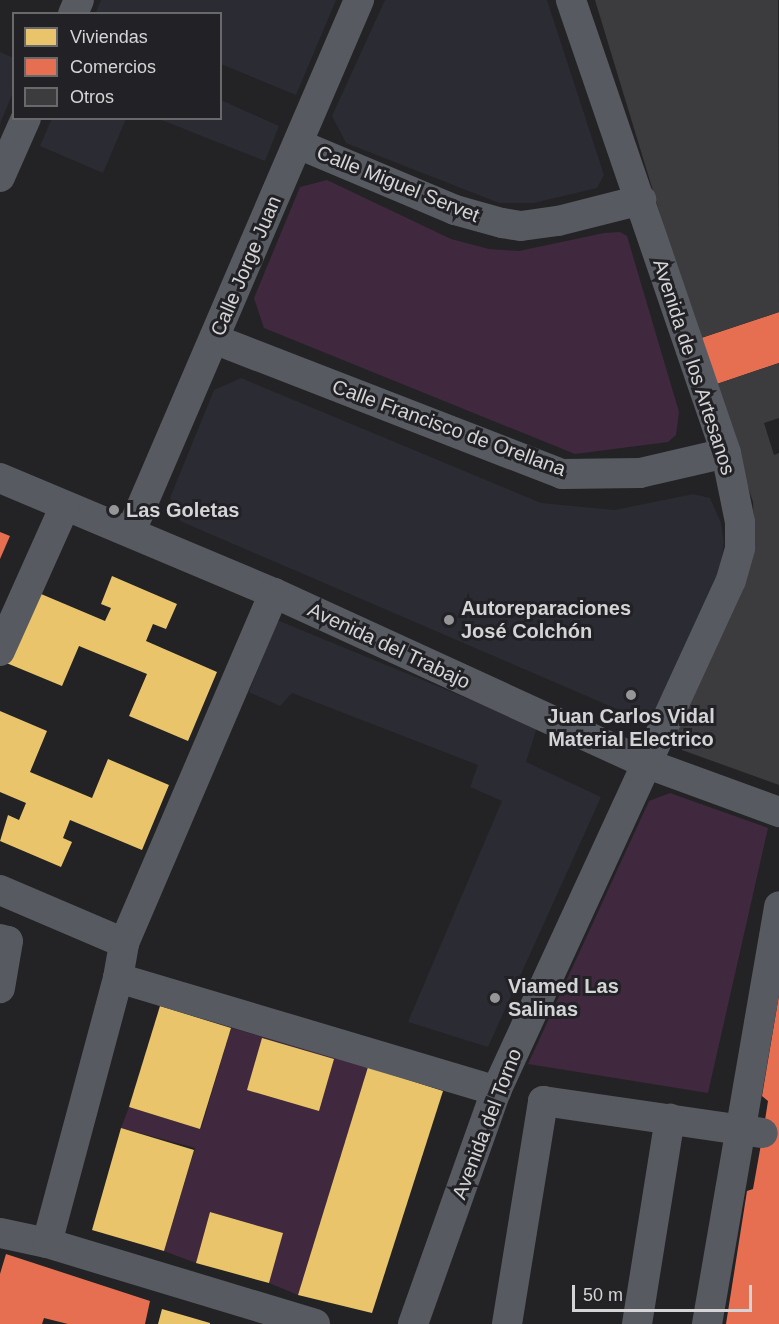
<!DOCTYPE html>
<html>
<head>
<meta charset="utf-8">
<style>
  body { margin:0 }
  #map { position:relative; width:779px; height:1324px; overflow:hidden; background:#232325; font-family:Helvetica,sans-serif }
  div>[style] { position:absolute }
  .built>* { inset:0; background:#2a2b33 }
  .green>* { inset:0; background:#40283e }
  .homes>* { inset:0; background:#e9c46a }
  .shops>* { inset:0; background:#e76f51 }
  .building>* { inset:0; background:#3c3b3d }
  .minor>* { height:30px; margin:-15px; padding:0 15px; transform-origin:15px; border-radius:15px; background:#575b61 }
  .dots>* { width:16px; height:16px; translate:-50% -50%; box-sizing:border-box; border:3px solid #222226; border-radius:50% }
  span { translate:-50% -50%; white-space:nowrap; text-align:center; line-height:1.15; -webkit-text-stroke:6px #222226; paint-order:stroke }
  .street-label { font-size:20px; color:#d4d4d6 }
  .poi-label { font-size:20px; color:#d4d4d6; font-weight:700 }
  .left { translate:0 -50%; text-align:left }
  .legend { position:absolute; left:12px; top:12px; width:210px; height:108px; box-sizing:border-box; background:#222226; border:2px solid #69696c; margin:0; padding:8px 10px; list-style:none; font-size:18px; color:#d4d4d6 }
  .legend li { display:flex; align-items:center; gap:12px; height:30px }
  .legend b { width:30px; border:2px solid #69696c }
  .scale { position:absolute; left:572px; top:1285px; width:180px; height:27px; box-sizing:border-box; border:3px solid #d4d4d6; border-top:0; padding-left:8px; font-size:18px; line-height:21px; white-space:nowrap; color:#d4d4d6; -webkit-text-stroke:4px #222226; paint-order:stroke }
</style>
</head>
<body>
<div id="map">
  <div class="built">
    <i style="clip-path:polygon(101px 0,336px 0,296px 95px,221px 64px,220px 14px,99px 13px,96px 12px)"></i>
    <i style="clip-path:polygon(385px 0,547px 0,604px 175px,597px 188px,534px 203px,499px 203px,346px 143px,332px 116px)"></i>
    <i style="clip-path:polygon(0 52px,14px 58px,13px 92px,0 124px)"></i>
    <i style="clip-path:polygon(221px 100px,279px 126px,265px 161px,159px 119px,220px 118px)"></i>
    <i style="clip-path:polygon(52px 118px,126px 118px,126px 119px,103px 173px,40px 146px)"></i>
    <i style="clip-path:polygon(241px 378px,541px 503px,615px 510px,693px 494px,710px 498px,721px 523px,724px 543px,721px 563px,712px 591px,653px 713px,626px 713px,180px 521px,170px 498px,214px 390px)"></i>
    <i style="clip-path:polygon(277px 620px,537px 727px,526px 762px,601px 797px,488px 1047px,408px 1022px,502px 801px,470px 787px,478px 765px,292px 693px,280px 706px,249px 692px)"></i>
  </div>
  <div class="green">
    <i style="clip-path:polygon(327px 180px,451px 239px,489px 249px,519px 251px,604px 233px,620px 232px,627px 236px,679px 412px,676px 435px,668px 442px,575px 454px,264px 328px,254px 298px,300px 187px)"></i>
    <i style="clip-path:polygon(670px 793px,768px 828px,708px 1093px,528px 1064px,649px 801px)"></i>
    <i style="clip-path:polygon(231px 1028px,368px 1067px,298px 1295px,269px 1283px,283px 1233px,210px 1212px,196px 1263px,164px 1251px,195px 1148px,121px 1128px,129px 1107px,201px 1129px)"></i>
  </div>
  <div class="homes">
    <i style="clip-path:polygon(112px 576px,177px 604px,166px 629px,153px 624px,146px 641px,217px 672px,188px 741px,129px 716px,147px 674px,79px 646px,62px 686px,4px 662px,34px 591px,105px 621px,111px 608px,101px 604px)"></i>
    <i style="clip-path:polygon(0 711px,47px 731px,30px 772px,92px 798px,108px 759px,169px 785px,142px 850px,70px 820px,63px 838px,72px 842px,61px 867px,0 841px,8px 815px,19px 820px,26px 803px,0 792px)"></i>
    <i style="clip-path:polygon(160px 1006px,231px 1028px,200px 1129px,129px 1107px)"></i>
    <i style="clip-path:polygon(262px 1038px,334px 1059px,319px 1111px,247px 1090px)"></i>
    <i style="clip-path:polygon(368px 1067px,443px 1091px,372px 1313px,298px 1295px)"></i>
    <i style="clip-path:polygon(121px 1128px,194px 1150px,164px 1251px,92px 1230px)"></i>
    <i style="clip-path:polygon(210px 1212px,283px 1233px,269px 1283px,196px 1263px)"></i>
    <i style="clip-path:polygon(162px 1309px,210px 1323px,210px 1324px,158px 1324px)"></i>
  </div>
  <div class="shops">
    <i style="clip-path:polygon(779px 312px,779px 363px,714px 385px,698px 339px)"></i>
    <i style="clip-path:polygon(0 532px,10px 536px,0 559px)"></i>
    <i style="clip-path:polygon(779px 995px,779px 1324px,726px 1324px,747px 1191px,753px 1189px,763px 1133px,768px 1101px,762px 1096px)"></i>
    <i style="clip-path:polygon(6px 1254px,150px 1301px,145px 1324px,68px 1324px,44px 1318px,42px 1324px,0 1324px,0 1274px)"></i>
  </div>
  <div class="building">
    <i style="clip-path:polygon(595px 0,778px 0,779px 312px,698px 339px)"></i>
    <i style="clip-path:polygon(779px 363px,779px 418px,764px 423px,774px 455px,779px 453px,779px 785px,682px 750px,676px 735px,754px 538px,753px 502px,714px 385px)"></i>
  </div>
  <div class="minor">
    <i style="left:73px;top:14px;width:15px;rotate:-67deg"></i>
    <i style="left:298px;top:144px;width:170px;rotate:22.8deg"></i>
    <i style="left:455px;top:210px;width:49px;rotate:15.5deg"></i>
    <i style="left:502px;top:223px;width:19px;rotate:9deg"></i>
    <i style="left:521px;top:226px;width:37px;rotate:-8deg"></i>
    <i style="left:558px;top:221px;width:86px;rotate:-14.2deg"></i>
    <i style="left:0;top:177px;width:64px;rotate:-66.2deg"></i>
    <i style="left:214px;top:339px;width:373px;rotate:21.2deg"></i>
    <i style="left:562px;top:474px;width:78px;rotate:-0.7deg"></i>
    <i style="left:640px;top:473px;width:88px;rotate:-13.1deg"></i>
    <i style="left:0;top:478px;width:297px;rotate:22.8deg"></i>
    <i style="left:274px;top:593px;width:408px;rotate:24.6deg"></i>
    <i style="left:645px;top:763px;width:143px;rotate:20.1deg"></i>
    <i style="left:131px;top:531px;width:578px;rotate:-66.76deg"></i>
    <i style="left:0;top:651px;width:159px;rotate:-65.9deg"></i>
    <i style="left:0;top:890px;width:135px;rotate:23.1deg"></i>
    <i style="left:0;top:939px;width:8px;rotate:14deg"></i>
    <i style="left:8px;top:941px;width:48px;rotate:99.7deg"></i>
    <i style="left:118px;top:978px;width:395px;rotate:16.6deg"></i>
    <i style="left:0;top:1233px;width:48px;rotate:12deg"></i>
    <i style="left:47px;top:1243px;width:280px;rotate:16.8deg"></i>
    <i style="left:47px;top:1243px;width:274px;rotate:-75deg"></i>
    <i style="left:118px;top:978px;width:36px;rotate:-80deg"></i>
    <i style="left:124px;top:943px;width:381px;rotate:-66.8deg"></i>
    <i style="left:413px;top:1324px;width:247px;rotate:-70.4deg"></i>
    <i style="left:496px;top:1091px;width:562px;rotate:-65.3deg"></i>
    <i style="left:731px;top:580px;width:33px;rotate:-74deg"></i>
    <i style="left:740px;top:548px;width:26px;rotate:-90deg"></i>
    <i style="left:740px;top:522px;width:70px;rotate:-101.5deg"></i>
    <i style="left:726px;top:453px;width:479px;rotate:-108.9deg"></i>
    <i style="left:507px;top:1324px;width:226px;rotate:-80.8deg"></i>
    <i style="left:543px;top:1101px;width:222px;rotate:8.3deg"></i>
    <i style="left:637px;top:1324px;width:208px;rotate:-80.9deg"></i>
    <i style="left:707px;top:1324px;width:424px;rotate:-80.2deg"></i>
  </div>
  <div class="dots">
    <i style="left:114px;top:510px;background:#969698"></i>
    <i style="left:449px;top:620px;background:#969698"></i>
    <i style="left:631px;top:695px;background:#969698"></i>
    <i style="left:495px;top:998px;background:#969698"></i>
  </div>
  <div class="street-label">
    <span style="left:398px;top:184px;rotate:22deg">Calle Miguel Servet</span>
    <span style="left:246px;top:266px;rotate:-67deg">Calle Jorge Juan</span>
    <span style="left:694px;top:367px;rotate:72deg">Avenida de los Artesanos</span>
    <span style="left:449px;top:428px;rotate:20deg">Calle Francisco de Orellana</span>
    <span style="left:389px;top:646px;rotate:25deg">Avenida del Trabajo</span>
    <span style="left:487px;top:1124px;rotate:-69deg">Avenida del Torno</span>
  </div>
  <div class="poi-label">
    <span class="left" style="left:126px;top:510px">Las Goletas</span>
    <span class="left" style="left:461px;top:620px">Autoreparaciones<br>José Colchón</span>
    <span style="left:631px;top:728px">Juan Carlos Vidal<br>Material Electrico</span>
    <span class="left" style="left:508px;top:998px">Viamed Las<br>Salinas</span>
  </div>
  <ul class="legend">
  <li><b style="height:16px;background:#e9c46a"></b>Viviendas</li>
  <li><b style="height:16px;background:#e76f51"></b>Comercios</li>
  <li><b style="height:16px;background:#3c3b3d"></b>Otros</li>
  </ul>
  <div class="scale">50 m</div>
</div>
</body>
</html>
